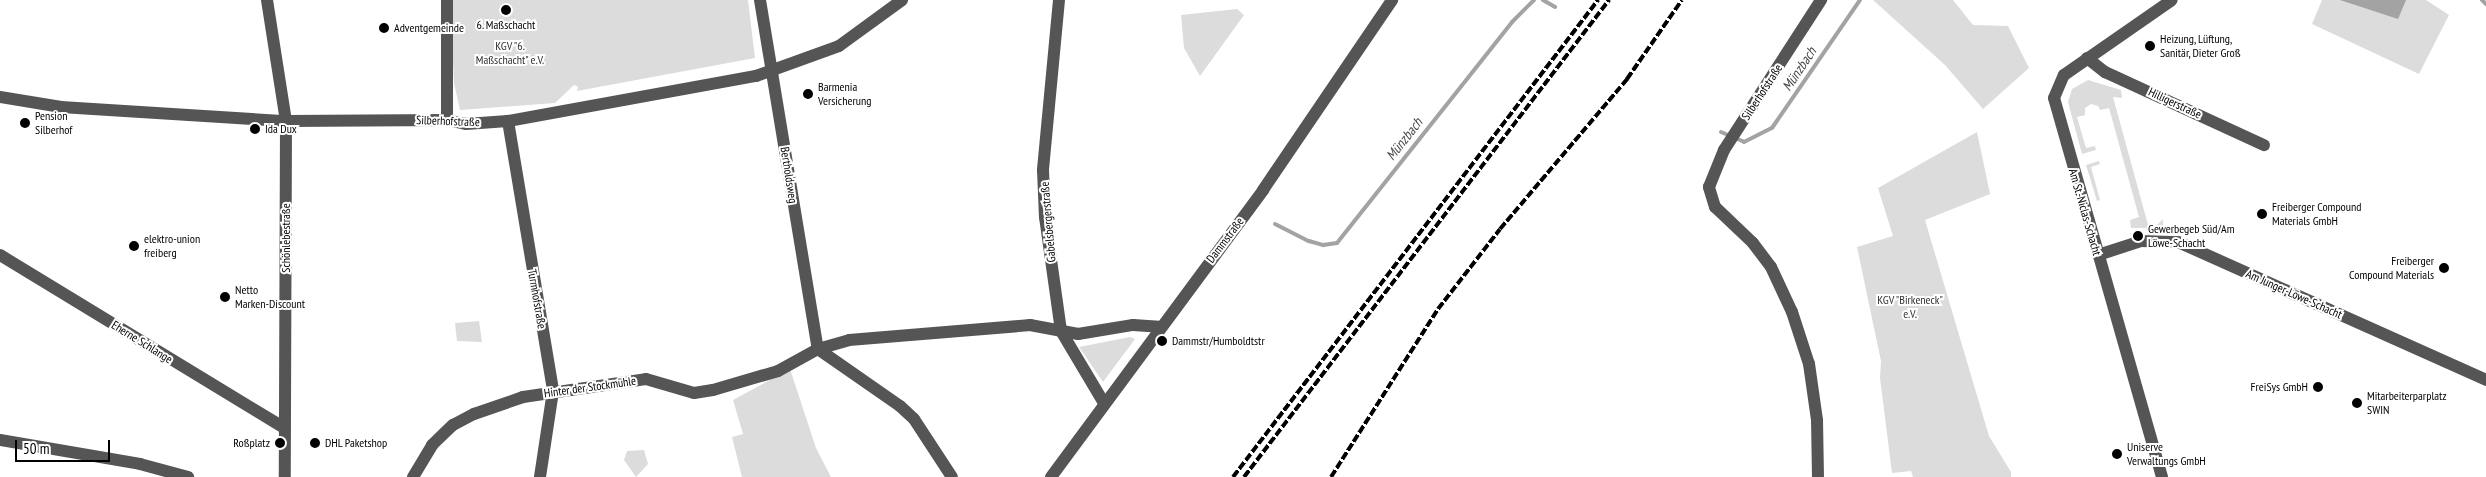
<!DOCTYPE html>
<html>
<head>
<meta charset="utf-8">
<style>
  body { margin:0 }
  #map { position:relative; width:2486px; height:477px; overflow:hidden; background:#fff; font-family:"PT Sans Narrow",sans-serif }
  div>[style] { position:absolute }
  .green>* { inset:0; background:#dcdcdc }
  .water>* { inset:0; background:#a3a3a3 }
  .stream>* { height:4px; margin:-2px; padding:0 2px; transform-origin:2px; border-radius:2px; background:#a3a3a3 }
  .minor>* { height:12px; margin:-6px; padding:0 6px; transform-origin:6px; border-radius:6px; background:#555 }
  .rail>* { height:4px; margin-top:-2px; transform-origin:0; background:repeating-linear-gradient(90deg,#000 0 8px,transparent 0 10.5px) }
  .dots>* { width:14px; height:14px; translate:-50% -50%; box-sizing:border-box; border:2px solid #fff; border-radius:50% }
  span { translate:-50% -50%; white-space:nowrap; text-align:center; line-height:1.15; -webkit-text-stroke:4px #fff; paint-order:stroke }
  .poi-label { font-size:12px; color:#000 }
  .left { translate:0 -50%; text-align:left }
  .right { translate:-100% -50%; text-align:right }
  .park-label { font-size:12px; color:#333 }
  .street-label { font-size:12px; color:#000 }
  .water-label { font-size:14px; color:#444; font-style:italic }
  .scale { position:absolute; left:15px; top:440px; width:95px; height:22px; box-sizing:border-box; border:2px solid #000; border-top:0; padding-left:6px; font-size:15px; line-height:18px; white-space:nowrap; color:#000; -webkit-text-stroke:4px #fff; paint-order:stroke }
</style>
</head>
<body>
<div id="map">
  <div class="green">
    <i style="clip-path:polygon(450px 0,748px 0,755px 58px,577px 91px,578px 87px,574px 85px,555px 103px,460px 110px,454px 83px)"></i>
    <i style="clip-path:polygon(1873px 0,1953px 0,1973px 25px,2008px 26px,2029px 68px,1983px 109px,1945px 65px)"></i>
    <i style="clip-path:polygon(2322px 0,2426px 0,2449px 15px,2419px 74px,2312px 24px)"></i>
    <i style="clip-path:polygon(1237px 9px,1244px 15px,1200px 76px,1184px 48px,1181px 15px)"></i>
    <i style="clip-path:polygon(2088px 80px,2121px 90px,2122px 98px,2113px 97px,2150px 232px,2163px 219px,2163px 234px,2148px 235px,2146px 228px,2131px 228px,2130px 220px,2139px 217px,2109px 108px,2100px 110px,2098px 106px,2091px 104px,2085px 108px,2085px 115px,2077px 117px,2086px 148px,2095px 146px,2096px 150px,2082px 154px,2068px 102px,2072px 89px)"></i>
    <i style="clip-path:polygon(1977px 132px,1990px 194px,1925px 220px,1989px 436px,2011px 472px,2011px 477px,1913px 477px,1911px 471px,1892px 473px,1880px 378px,1881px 361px,1857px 247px,1893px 236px,1878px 188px)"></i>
    <i style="clip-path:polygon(2099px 161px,2100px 164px,2091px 167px,2100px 200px,2097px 201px,2086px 165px)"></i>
    <i style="clip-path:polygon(479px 321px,482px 342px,457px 341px,455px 323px)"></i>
    <i style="clip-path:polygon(1130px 337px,1135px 339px,1103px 382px,1079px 347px)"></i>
    <i style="clip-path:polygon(790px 369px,816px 448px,831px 477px,742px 477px,732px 437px,743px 434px,733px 400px)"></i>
    <i style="clip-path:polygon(644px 450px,648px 464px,636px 477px,624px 460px,627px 451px)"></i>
  </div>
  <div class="water">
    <i style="clip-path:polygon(2340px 0,2406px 0,2398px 19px)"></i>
  </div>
  <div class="stream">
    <i style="left:1543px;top:0;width:14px;rotate:30deg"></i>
    <i style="left:2482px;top:0;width:6px;rotate:45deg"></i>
    <i style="left:1721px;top:132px;width:25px;rotate:23deg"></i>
    <i style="left:1744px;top:142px;width:31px;rotate:-27deg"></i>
    <i style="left:1772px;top:128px;width:155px;rotate:-55.5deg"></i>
    <i style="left:1275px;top:224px;width:38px;rotate:27deg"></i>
    <i style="left:1309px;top:241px;width:15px;rotate:16deg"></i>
    <i style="left:1323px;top:245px;width:14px;rotate:-8deg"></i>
    <i style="left:1337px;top:243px;width:282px;rotate:-51.6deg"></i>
    <i style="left:1512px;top:22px;width:31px;rotate:-45deg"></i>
  </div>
  <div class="minor">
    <i style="left:267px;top:0;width:122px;rotate:81.1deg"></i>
    <i style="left:286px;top:121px;width:356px;rotate:90.2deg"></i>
    <i style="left:447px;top:0;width:120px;rotate:90deg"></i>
    <i style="left:760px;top:0;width:354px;rotate:80.6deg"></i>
    <i style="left:1059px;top:0;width:171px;rotate:95.4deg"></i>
    <i style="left:1043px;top:170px;width:47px;rotate:87.6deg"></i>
    <i style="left:1045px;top:217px;width:115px;rotate:82deg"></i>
    <i style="left:1061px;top:331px;width:84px;rotate:59.2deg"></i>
    <i style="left:2087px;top:58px;width:23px;rotate:38deg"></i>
    <i style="left:2105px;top:72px;width:175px;rotate:24.7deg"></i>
    <i style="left:0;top:97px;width:62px;rotate:9.3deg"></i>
    <i style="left:61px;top:107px;width:225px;rotate:3.6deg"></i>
    <i style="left:286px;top:121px;width:161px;rotate:-0.4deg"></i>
    <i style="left:447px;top:120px;width:19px;rotate:12deg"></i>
    <i style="left:466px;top:124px;width:42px;rotate:-4.1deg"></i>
    <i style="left:508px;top:121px;width:252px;rotate:-10.3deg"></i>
    <i style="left:756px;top:76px;width:88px;rotate:-19.9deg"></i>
    <i style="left:839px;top:46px;width:78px;rotate:-36.1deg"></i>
    <i style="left:508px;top:121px;width:274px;rotate:80.5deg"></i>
    <i style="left:553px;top:391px;width:87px;rotate:98.6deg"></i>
    <i style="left:0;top:255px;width:333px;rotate:31.3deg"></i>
    <i style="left:2098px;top:255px;width:45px;rotate:-18deg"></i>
    <i style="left:2141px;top:241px;width:37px;rotate:2deg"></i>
    <i style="left:2178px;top:242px;width:338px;rotate:24.1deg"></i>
    <i style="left:818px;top:349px;width:100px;rotate:34.8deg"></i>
    <i style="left:900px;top:406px;width:19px;rotate:43deg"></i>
    <i style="left:914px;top:419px;width:69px;rotate:56.8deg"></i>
    <i style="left:0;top:440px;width:142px;rotate:9.7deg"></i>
    <i style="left:140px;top:464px;width:50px;rotate:15.2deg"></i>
    <i style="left:413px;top:477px;width:37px;rotate:-59deg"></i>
    <i style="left:432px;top:445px;width:29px;rotate:-44deg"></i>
    <i style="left:453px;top:425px;width:24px;rotate:-28deg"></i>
    <i style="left:474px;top:414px;width:52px;rotate:-19.1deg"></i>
    <i style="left:523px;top:397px;width:124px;rotate:-8.3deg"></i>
    <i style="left:646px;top:379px;width:50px;rotate:16.3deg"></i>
    <i style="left:694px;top:393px;width:19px;rotate:-9deg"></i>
    <i style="left:713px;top:390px;width:68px;rotate:-16.3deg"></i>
    <i style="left:778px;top:371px;width:46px;rotate:-28.8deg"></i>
    <i style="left:818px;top:349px;width:32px;rotate:-16deg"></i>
    <i style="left:849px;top:340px;width:182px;rotate:-4.7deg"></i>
    <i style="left:1030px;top:325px;width:49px;rotate:10.6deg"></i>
    <i style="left:1078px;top:334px;width:56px;rotate:-9.3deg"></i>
    <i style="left:1133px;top:325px;width:26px;rotate:4deg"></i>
    <i style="left:1051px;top:477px;width:357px;rotate:-53.5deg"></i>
    <i style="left:1263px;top:190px;width:230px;rotate:-55.8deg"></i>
    <i style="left:1818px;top:477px;width:57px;rotate:-91deg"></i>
    <i style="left:1817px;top:420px;width:57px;rotate:-98.1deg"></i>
    <i style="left:1809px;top:364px;width:55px;rotate:-108.1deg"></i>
    <i style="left:1792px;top:312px;width:50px;rotate:-115deg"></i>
    <i style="left:1771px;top:267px;width:30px;rotate:-127deg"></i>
    <i style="left:1753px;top:243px;width:52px;rotate:-136.5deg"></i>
    <i style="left:1715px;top:207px;width:21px;rotate:-107deg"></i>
    <i style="left:1709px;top:187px;width:40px;rotate:-68deg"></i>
    <i style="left:1724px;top:150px;width:179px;rotate:-57.1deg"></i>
    <i style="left:2162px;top:477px;width:394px;rotate:-105.9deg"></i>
    <i style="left:2054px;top:98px;width:25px;rotate:-67deg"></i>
    <i style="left:2064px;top:75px;width:131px;rotate:-34.8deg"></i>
  </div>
  <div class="rail">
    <i style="left:1233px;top:477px;width:601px;rotate:-52.58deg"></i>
    <i style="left:1244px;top:477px;width:601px;rotate:-52.58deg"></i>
    <i style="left:1331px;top:477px;width:199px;rotate:-57.5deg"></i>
    <i style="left:1438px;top:309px;width:101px;rotate:-52.2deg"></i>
    <i style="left:1500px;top:229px;width:197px;rotate:-49.7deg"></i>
    <i style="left:1627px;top:79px;width:96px;rotate:-55.2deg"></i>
  </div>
  <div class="dots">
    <i style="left:506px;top:10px;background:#000"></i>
    <i style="left:384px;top:28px;background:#000"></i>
    <i style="left:2150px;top:46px;background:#000"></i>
    <i style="left:808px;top:94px;background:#000"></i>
    <i style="left:25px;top:123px;background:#000"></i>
    <i style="left:255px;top:129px;background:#000"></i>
    <i style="left:2262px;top:214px;background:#000"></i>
    <i style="left:2138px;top:236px;background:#000"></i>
    <i style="left:134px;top:246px;background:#000"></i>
    <i style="left:2444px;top:268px;background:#000"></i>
    <i style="left:225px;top:297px;background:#000"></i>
    <i style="left:1162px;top:341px;background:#000"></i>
    <i style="left:2318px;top:387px;background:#000"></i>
    <i style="left:2357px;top:403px;background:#000"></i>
    <i style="left:280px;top:443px;background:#000"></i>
    <i style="left:315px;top:443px;background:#000"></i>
    <i style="left:2117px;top:454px;background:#000"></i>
  </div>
  <div class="poi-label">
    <span style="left:506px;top:25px">6. Maßschacht</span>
    <span class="left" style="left:394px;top:28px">Adventgemeinde</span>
    <span class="left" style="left:2160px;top:46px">Heizung, Lüftung,<br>Sanitär, Dieter Groß</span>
    <span class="left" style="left:818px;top:94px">Barmenia<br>Versicherung</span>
    <span class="left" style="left:35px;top:123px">Pension<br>Silberhof</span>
    <span class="left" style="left:265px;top:129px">Ida Dux</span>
    <span class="left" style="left:2272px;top:214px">Freiberger Compound<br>Materials GmbH</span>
    <span class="left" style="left:2148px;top:236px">Gewerbegeb Süd/Am<br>Löwe-Schacht</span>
    <span class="left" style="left:144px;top:246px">elektro-union<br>freiberg</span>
    <span class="right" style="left:2434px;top:268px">Freiberger<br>Compound Materials</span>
    <span class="left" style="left:235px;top:297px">Netto<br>Marken-Discount</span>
    <span class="left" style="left:1172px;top:341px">Dammstr/Humboldtstr</span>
    <span class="right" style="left:2308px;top:387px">FreiSys GmbH</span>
    <span class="left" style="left:2367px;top:403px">Mitarbeiterparplatz<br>SWIN</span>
    <span class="right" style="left:270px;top:443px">Roßplatz</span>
    <span class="left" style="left:325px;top:443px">DHL Paketshop</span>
    <span class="left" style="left:2127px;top:454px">Uniserve<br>Verwaltungs GmbH</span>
  </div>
  <div class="park-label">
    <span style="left:510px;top:53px">KGV "6.<br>Maßschacht" e.V.</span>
    <span style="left:1910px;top:307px">KGV "Birkeneck"<br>e.V.</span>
  </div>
  <div class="street-label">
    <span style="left:1762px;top:92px;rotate:-57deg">Silberhofstraße</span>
    <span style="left:2175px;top:103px;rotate:25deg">Hilligerstraße</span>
    <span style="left:448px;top:121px;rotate:2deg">Silberhofstraße</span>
    <span style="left:789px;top:175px;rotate:81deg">Bertholdsweg</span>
    <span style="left:2085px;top:212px;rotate:74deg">Am St.-Niclas-Schacht</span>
    <span style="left:1048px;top:222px;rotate:-95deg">Gabelsbergerstraße</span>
    <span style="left:286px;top:238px;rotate:-90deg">Schönlebestraße</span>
    <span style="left:1225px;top:240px;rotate:-53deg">Dammstraße</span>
    <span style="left:2294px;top:294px;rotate:24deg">Am Junger-Löwe-Schacht</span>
    <span style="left:537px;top:299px;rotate:80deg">Turmhofstraße</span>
    <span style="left:142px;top:342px;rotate:32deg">Eherne Schlange</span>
    <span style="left:590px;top:387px;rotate:-8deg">Hinter der Stockmühle</span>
  </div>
  <div class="water-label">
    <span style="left:1799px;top:69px;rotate:-56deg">Münzbach</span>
    <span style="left:1404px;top:139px;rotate:-52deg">Münzbach</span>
  </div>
  <div class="scale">50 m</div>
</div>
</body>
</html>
